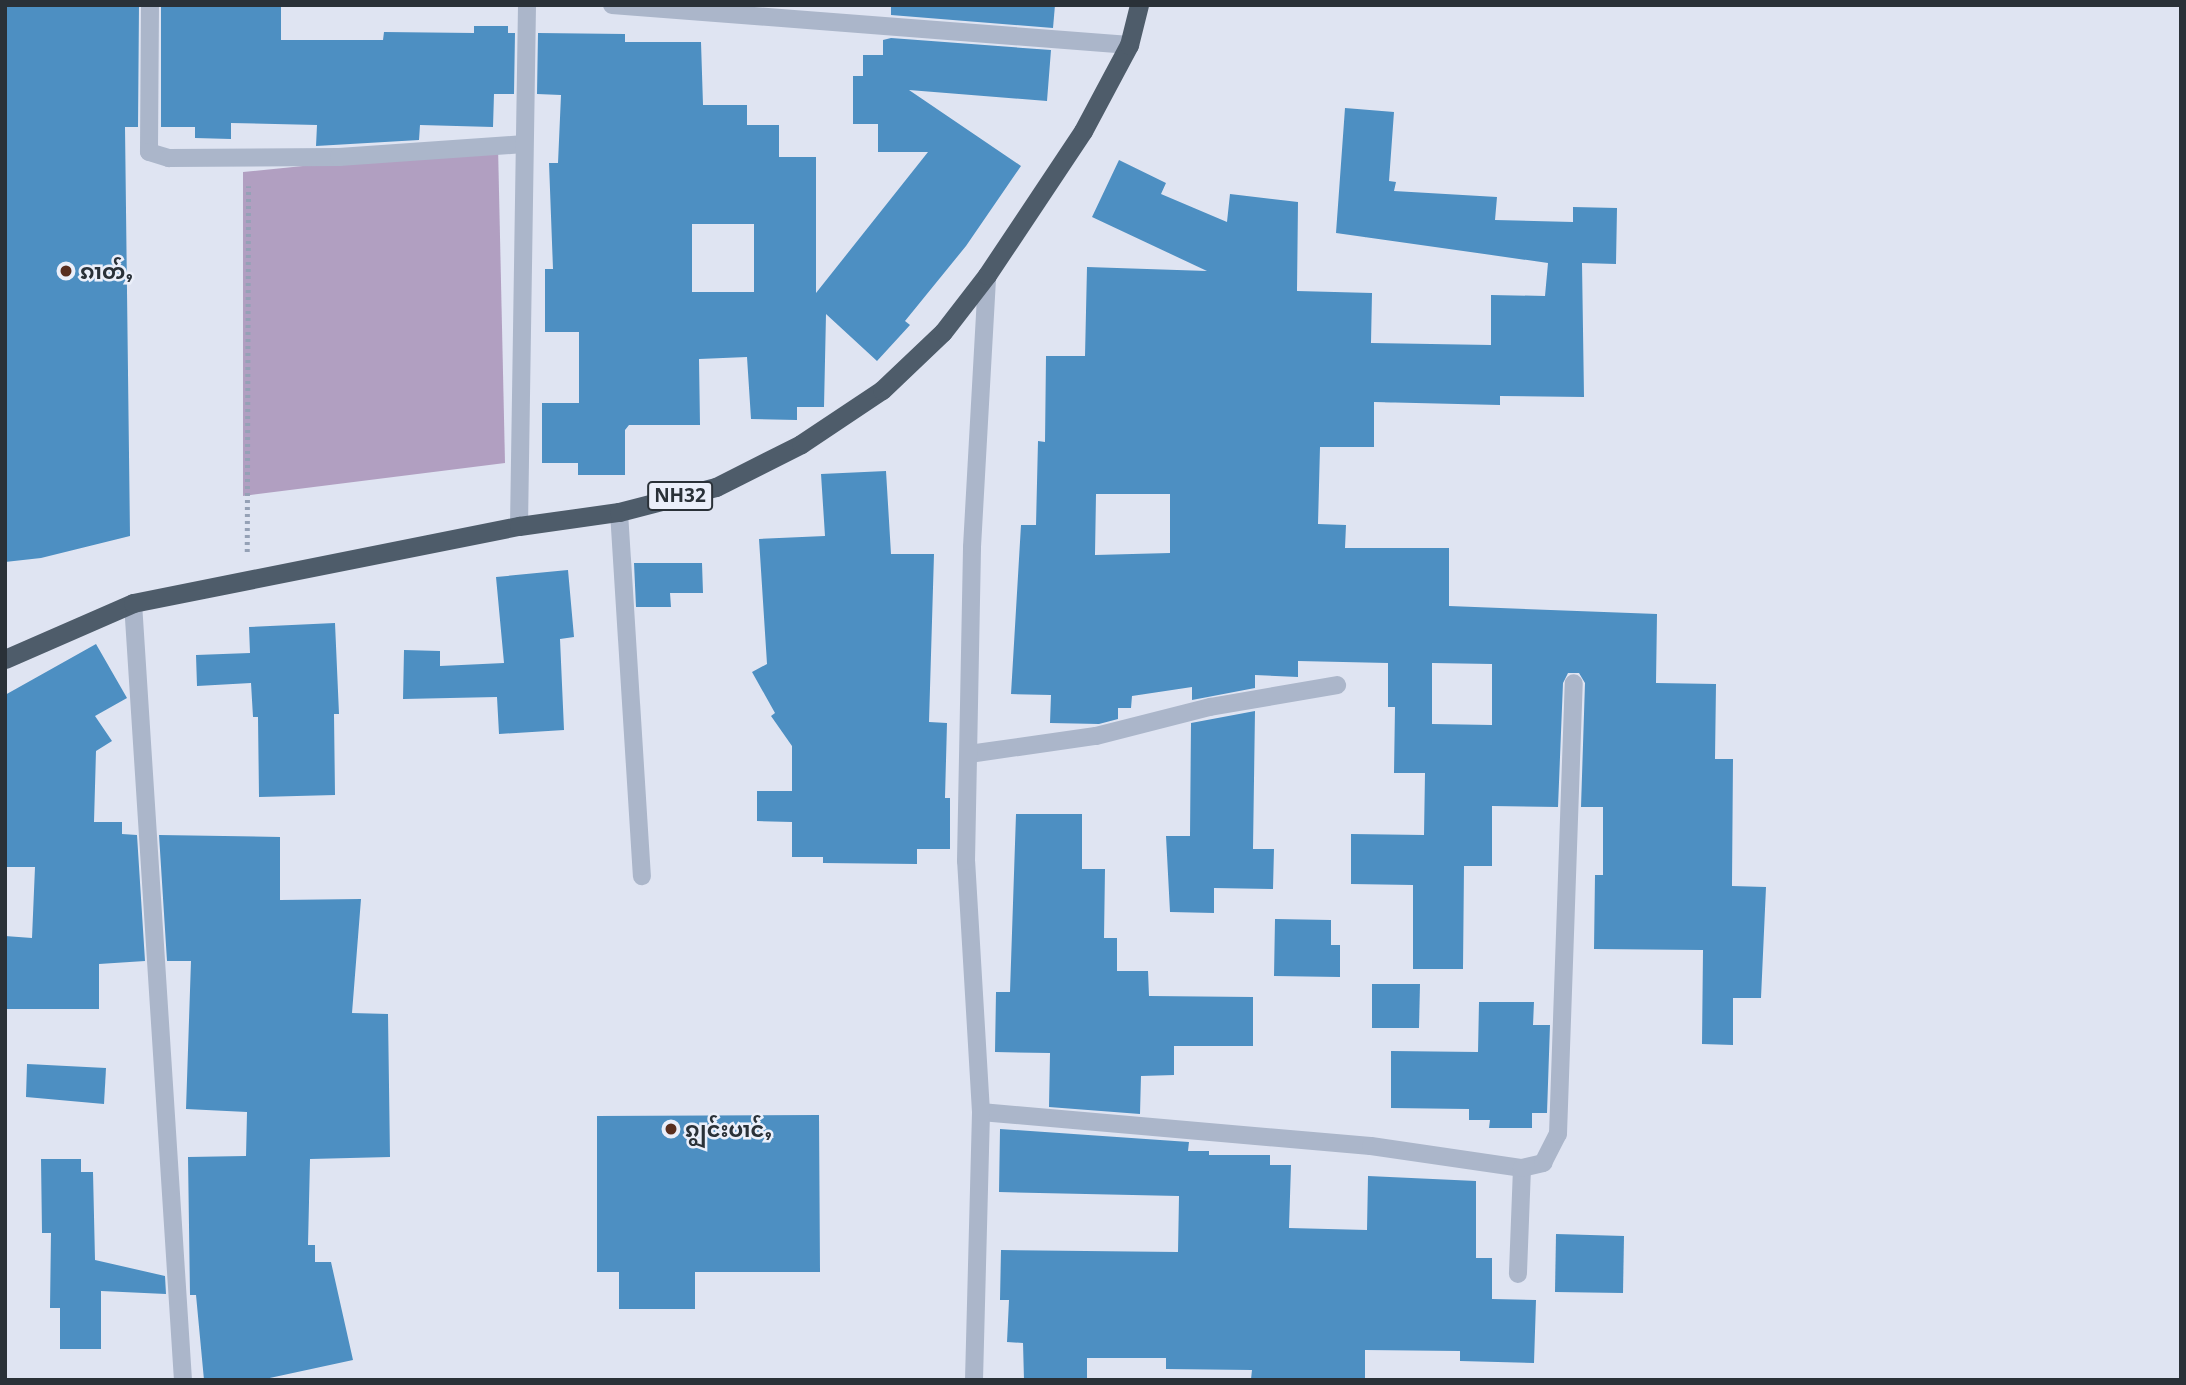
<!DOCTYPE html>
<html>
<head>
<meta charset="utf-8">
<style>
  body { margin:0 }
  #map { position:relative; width:2186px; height:1385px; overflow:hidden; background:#dfe4f2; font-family:"Noto Sans","Noto Sans Myanmar",sans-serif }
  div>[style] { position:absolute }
  .green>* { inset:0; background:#b19fc1 }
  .building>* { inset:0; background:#4d8fc2 }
  .path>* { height:4.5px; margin-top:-2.25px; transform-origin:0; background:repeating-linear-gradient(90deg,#95a1b6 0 3.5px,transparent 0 7px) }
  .minor>* { height:18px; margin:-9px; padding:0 9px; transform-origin:9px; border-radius:9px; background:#abb6ca }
  .tertiary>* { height:18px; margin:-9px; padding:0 9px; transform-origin:9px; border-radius:9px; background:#abb6ca }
  .trunk>* { height:19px; margin:-9.5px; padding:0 9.5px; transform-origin:9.5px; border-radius:9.5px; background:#4e5c6a }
  .dots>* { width:19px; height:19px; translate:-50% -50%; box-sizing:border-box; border:4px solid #ebeffa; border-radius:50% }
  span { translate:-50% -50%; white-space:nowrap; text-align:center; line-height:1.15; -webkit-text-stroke:5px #ebeffa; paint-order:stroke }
  .shield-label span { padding:2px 5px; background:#ebeffa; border:2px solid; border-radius:5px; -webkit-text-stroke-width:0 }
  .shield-label { font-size:19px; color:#2a3138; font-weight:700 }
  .poi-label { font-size:21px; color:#2a3138; font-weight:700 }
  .left { translate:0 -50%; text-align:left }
  .frame { position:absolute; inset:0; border:7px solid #2a3138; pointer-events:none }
</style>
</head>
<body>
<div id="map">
  <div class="green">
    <i style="clip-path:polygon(498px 146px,505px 463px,243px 496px,243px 172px)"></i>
  </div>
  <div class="building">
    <i style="clip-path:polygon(5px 5px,139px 5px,138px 127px,125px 127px,130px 536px,41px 558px,5px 562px)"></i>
    <i style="clip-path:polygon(161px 5px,281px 5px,281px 40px,383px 40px,384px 32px,474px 33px,474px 26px,508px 26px,508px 33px,515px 33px,514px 94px,494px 94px,493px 127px,420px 125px,419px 140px,316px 146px,317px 125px,231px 123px,231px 139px,195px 138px,195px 127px,161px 127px)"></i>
    <i style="clip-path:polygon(891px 5px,1055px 5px,1053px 28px,891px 15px)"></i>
    <i style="clip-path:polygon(evenodd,538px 33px,625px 34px,625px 42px,701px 42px,703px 105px,747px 105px,747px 125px,779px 125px,779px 157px,816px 157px,816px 293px,928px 152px,878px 152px,878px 124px,853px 124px,853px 76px,863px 76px,863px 55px,883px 55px,883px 40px,891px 38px,1051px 50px,1047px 101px,909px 90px,1021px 166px,966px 246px,905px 321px,910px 325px,877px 361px,826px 314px,824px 407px,797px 407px,797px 420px,751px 419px,747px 357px,699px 359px,700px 425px,629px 425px,625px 430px,625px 475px,578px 475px,578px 463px,542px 463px,542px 403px,579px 403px,579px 332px,545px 332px,545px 269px,553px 269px,549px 163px,558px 163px,561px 95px,537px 94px,538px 33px,692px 224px,754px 224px,754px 292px,692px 292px,692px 224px)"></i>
    <i style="clip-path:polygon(evenodd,1345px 108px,1394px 112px,1389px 181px,1396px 182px,1394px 191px,1497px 197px,1495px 220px,1573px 222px,1573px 207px,1617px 208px,1616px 264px,1582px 263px,1584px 397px,1500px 396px,1500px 405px,1374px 402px,1374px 447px,1320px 447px,1318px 524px,1346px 525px,1345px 548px,1449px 548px,1449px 606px,1657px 614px,1656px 683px,1716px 684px,1715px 759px,1733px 759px,1732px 886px,1766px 887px,1761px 998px,1733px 998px,1733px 1045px,1702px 1044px,1703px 950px,1594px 949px,1595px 875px,1603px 875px,1603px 807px,1581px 807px,1585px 683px,1579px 673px,1568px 673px,1563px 683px,1558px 807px,1492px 806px,1492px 866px,1464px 866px,1463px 969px,1413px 969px,1413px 885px,1351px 884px,1351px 834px,1424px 835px,1425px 773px,1394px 773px,1395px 707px,1388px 707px,1388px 663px,1298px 661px,1298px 677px,1255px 675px,1255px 688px,1192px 700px,1192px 687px,1132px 696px,1131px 708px,1118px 708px,1118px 719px,1099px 724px,1050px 723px,1051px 695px,1011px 694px,1021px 525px,1036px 525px,1038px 441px,1045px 442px,1046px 356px,1085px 356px,1087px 267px,1207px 271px,1092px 217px,1119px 160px,1166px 183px,1161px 194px,1227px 222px,1230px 194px,1298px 202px,1297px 291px,1372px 293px,1371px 343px,1491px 345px,1491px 295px,1545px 296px,1548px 263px,1336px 233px,1345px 108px,1096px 494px,1170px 494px,1170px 553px,1095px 555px,1096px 494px,1345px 108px,1432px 663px,1492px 664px,1492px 725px,1432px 724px,1432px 663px)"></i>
    <i style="clip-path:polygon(886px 471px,891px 554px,934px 554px,929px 722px,947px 723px,945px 798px,950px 798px,950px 849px,917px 849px,917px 864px,823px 863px,823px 857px,792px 857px,792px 822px,757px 821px,757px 791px,792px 791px,792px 746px,771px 716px,775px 713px,752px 672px,767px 664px,759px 539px,825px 536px,821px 474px)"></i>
    <i style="clip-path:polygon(634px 563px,702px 563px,703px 593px,670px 593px,671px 607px,636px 607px)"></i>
    <i style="clip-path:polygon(568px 570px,574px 637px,560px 639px,564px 730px,499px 734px,497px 697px,403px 699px,404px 650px,440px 651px,440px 666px,504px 663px,496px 577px)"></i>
    <i style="clip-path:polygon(335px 623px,339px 714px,334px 714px,335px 795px,259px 797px,258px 717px,253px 717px,251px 683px,197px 686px,196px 655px,250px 653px,249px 627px)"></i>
    <i style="clip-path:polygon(96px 644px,127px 698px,95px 716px,112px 741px,96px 751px,94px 822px,122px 822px,122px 834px,137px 835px,145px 961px,99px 964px,99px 1009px,5px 1009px,5px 936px,32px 938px,35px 867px,5px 867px,5px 695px)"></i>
    <i style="clip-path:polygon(1255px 711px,1253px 849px,1274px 849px,1273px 889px,1214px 888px,1214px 913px,1170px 912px,1166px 836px,1190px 836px,1191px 723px)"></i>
    <i style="clip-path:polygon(1016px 814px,1082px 814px,1082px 869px,1105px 869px,1104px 938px,1117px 938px,1117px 971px,1148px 971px,1149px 996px,1253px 997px,1253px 1046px,1174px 1046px,1174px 1075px,1141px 1076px,1140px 1114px,1049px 1107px,1050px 1053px,995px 1052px,996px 992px,1010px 992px)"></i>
    <i style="clip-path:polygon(159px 835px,280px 837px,280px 900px,361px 899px,352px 1013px,388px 1014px,390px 1157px,310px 1159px,308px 1245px,315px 1245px,315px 1262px,331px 1262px,353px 1360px,265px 1379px,204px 1380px,196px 1295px,190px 1295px,188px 1157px,246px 1156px,247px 1112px,186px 1109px,191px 961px,167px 961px)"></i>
    <i style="clip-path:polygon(1275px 919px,1331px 920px,1331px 945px,1340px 945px,1340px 977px,1274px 976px)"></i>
    <i style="clip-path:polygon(1372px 984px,1420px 984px,1419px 1028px,1372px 1028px)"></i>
    <i style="clip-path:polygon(1479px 1002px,1534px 1002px,1533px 1025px,1550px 1025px,1547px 1113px,1532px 1113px,1532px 1128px,1489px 1128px,1490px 1120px,1469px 1120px,1469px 1109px,1391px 1108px,1391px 1051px,1478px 1052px)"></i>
    <i style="clip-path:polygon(27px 1064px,106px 1068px,104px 1104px,26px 1097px)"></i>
    <i style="clip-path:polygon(819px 1115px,820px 1272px,695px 1272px,695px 1309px,619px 1309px,619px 1272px,597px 1272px,597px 1116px)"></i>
    <i style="clip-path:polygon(1000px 1129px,1189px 1142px,1188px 1151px,1209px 1151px,1209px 1155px,1270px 1155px,1270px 1165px,1291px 1165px,1289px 1228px,1367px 1230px,1368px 1176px,1476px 1181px,1476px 1258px,1492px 1258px,1492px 1299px,1536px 1300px,1534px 1363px,1460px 1361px,1460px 1351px,1365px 1350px,1365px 1380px,1281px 1380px,1251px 1379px,1252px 1370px,1166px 1369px,1166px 1358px,1087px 1358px,1087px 1380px,1024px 1380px,1023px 1343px,1007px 1342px,1009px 1300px,1000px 1300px,1001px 1250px,1178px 1252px,1179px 1196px,999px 1192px)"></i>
    <i style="clip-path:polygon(41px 1159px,81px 1159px,81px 1172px,93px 1172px,95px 1260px,165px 1276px,166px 1294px,101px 1291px,101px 1349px,60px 1349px,60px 1308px,50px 1308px,51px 1233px,42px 1233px)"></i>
    <i style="clip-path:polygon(1556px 1234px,1624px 1236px,1623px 1293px,1555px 1292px)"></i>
  </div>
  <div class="path">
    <i style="left:247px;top:552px;width:366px;rotate:-89.8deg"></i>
  </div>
  <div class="minor">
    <i style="left:150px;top:5px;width:147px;rotate:90.4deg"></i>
    <i style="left:149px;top:152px;width:21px;rotate:17deg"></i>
    <i style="left:169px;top:158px;width:170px;rotate:-0.3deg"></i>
    <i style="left:339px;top:157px;width:185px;rotate:-4deg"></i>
    <i style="left:612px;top:5px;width:519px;rotate:4.42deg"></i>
    <i style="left:619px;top:512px;width:365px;rotate:86.4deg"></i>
    <i style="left:519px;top:526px;width:521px;rotate:-89.12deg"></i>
    <i style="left:133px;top:603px;width:779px;rotate:86.32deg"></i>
    <i style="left:969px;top:754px;width:128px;rotate:-8.1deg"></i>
    <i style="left:1096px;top:736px;width:118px;rotate:-14.3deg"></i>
    <i style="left:1210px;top:707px;width:129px;rotate:-9.8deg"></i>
    <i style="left:981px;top:1112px;width:391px;rotate:5deg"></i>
    <i style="left:1371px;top:1146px;width:153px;rotate:8.3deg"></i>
    <i style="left:1522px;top:1168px;width:106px;rotate:92.2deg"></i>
    <i style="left:1522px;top:1168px;width:22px;rotate:-13deg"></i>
    <i style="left:1543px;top:1163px;width:33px;rotate:-63deg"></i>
    <i style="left:1558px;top:1134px;width:451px;rotate:-88deg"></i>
  </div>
  <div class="tertiary">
    <i style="left:974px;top:1380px;width:268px;rotate:-88.5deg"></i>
    <i style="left:981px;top:1112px;width:251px;rotate:-93.4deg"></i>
    <i style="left:966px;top:861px;width:314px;rotate:-88.9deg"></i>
    <i style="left:972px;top:547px;width:272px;rotate:-86.8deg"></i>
  </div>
  <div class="trunk">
    <i style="left:5px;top:659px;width:140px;rotate:-23.6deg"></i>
    <i style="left:133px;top:603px;width:394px;rotate:-11.3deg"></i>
    <i style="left:519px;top:526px;width:101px;rotate:-8deg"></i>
    <i style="left:619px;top:512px;width:100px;rotate:-14.5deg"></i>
    <i style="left:716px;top:487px;width:95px;rotate:-26.8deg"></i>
    <i style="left:801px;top:444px;width:97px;rotate:-33.7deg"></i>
    <i style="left:882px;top:390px;width:84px;rotate:-43.6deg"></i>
    <i style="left:943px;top:332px;width:72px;rotate:-52.3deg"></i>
    <i style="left:987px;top:275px;width:173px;rotate:-56.3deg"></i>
    <i style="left:1083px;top:131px;width:98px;rotate:-61.9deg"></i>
    <i style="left:1129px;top:45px;width:41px;rotate:-76deg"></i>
  </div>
  <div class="dots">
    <i style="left:66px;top:271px;background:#592f20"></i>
    <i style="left:671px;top:1129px;background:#592f20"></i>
  </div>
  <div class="shield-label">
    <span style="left:680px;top:496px">NH32</span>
  </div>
  <div class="poi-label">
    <span class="left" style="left:80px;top:271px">ၵၢတ်ႇ</span>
    <span class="left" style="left:685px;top:1129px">ၵျွင်းပၢင်ႇ</span>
  </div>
  <div class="frame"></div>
</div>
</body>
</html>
